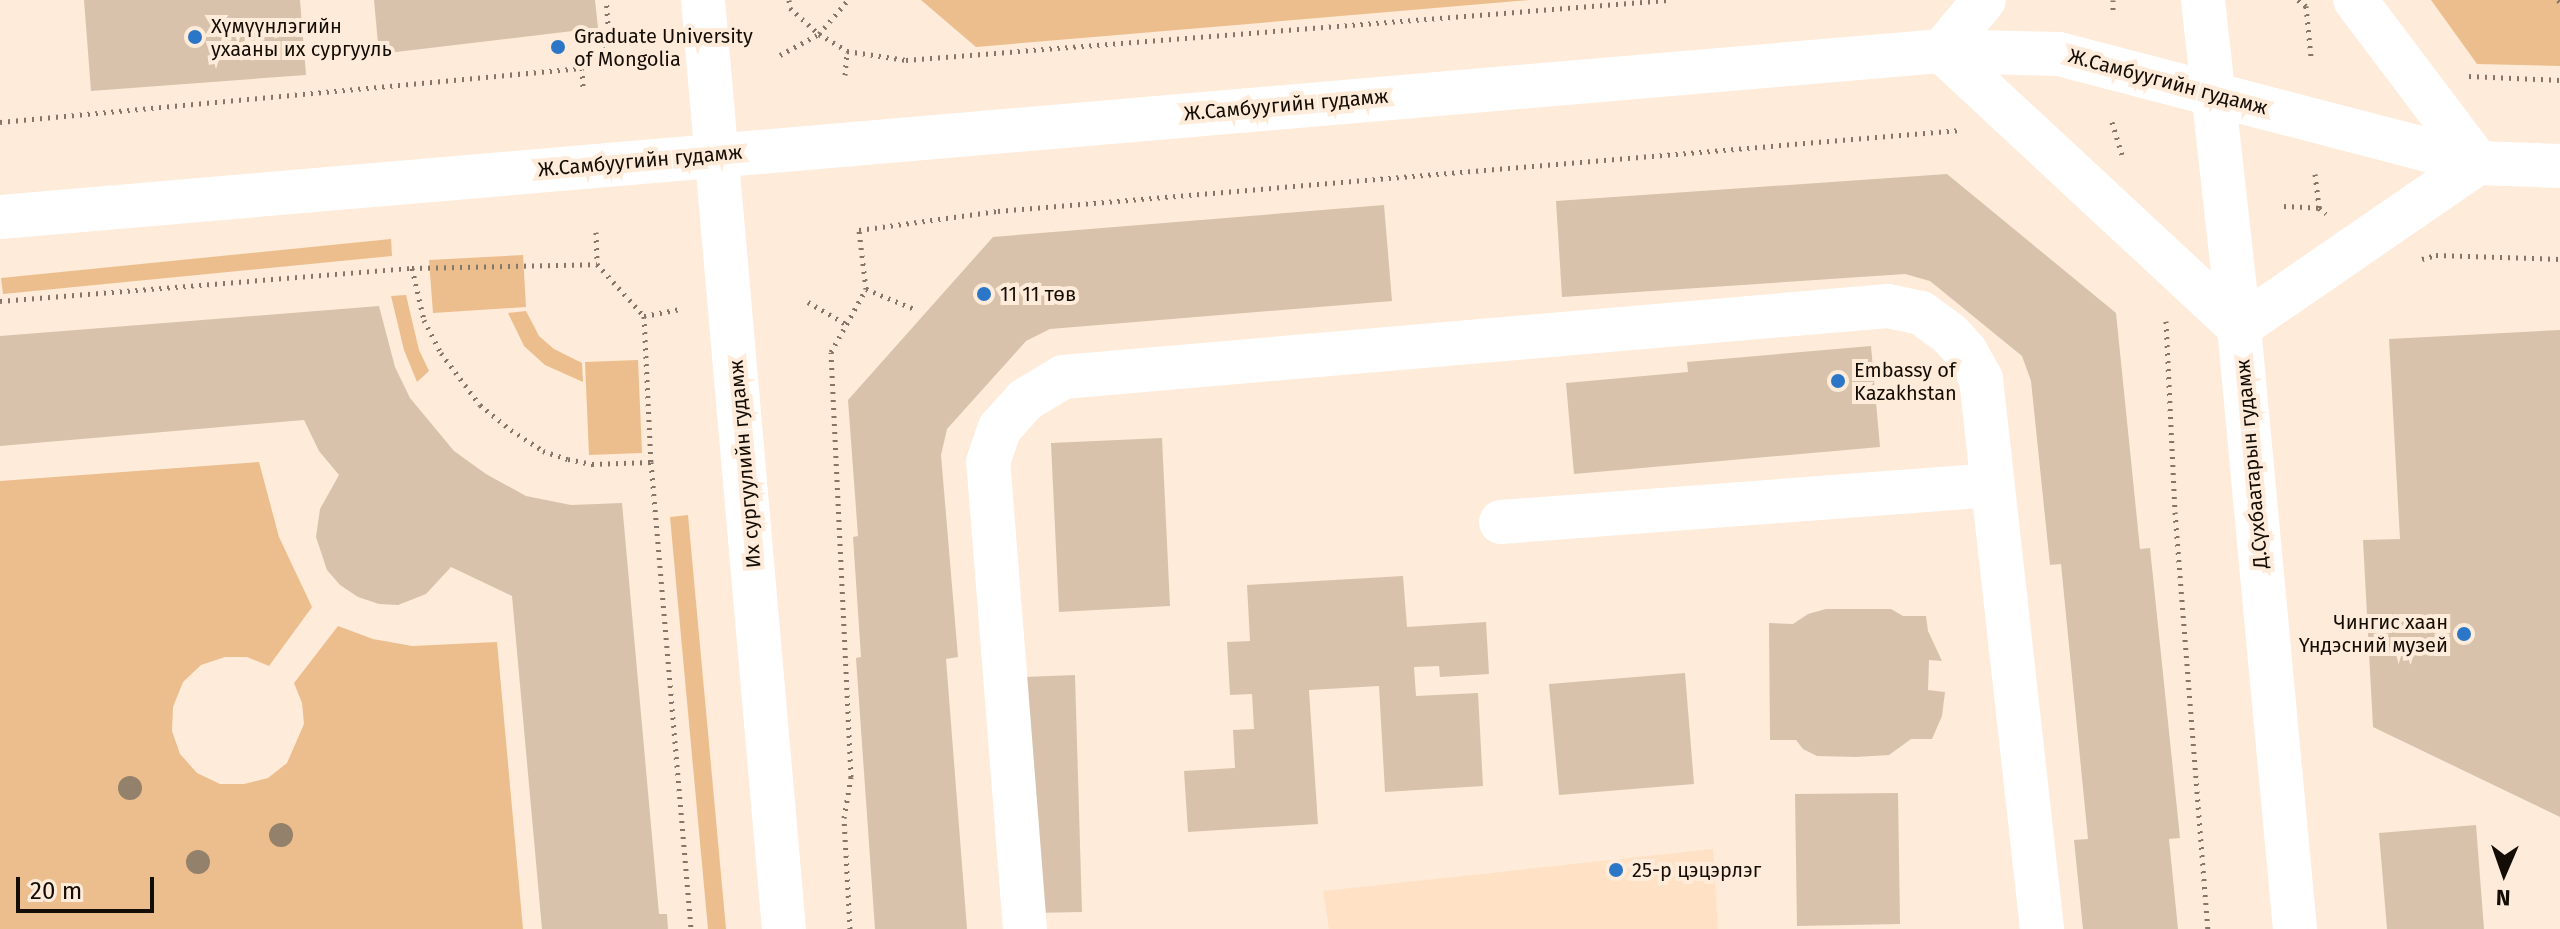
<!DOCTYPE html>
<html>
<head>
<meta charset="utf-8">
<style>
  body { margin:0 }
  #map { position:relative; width:2560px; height:929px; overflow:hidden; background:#feebd9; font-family:"Fira Sans",sans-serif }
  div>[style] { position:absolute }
  .built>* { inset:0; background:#ffe2c5 }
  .green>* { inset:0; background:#ecbe8d }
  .building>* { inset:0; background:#d8c2ab }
  .path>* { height:5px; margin-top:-2.5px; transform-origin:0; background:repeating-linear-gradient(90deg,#84776a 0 2px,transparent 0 8px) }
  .minor>* { height:44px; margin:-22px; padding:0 22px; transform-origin:22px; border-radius:22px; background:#fff }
  .major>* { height:44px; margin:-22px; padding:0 22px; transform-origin:22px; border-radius:22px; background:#fff }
  .trees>* { width:24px; height:24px; margin:-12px; border-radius:50%; background:#94816c }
  .dots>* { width:22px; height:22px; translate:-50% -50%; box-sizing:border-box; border:4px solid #feebd9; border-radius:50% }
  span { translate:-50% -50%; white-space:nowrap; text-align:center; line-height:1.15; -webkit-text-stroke:8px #feebd9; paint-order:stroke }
  .poi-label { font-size:20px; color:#140d05 }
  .left { translate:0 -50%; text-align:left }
  .right { translate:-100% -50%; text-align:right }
  .street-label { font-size:20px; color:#140d05 }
  .north { position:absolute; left:2464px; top:833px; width:80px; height:80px; -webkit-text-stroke:6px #feebd9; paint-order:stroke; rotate:182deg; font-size:22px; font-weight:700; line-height:32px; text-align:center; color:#140d05 }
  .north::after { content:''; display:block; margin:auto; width:28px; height:36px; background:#140d05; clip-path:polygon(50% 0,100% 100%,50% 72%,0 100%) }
  .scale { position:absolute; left:16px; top:877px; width:138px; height:36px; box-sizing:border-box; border:4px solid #140d05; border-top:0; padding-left:10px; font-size:24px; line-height:28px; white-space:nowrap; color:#140d05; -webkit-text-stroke:6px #feebd9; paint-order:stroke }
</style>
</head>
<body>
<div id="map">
  <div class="built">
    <i style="clip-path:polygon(1713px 849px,1718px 929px,1329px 929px,1323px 891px)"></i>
  </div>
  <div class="green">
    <i style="clip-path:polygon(921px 0,1530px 0,976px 47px)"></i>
    <i style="clip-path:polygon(2431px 0,2560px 0,2560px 66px,2477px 64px)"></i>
    <i style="clip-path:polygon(391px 239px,392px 256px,3px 294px,1px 278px)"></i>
    <i style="clip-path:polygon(523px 255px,526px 307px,433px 313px,429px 260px)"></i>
    <i style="clip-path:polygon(406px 295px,419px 350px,429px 371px,417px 382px,404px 350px,391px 296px)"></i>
    <i style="clip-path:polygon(526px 311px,539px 336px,554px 349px,582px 363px,583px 382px,545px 365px,524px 346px,508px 313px)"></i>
    <i style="clip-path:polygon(638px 360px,642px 453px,589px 455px,585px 362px)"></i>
    <i style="clip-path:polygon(259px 462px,279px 537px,312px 607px,269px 666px,247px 657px,225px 657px,201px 665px,183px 682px,173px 707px,172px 731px,180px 754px,197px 773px,220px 784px,244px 784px,268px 778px,287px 763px,304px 724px,302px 703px,294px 683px,338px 626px,373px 639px,412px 646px,497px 642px,523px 929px,0 929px,0 481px)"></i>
    <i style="clip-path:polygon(688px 515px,726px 929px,708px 929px,670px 517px)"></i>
  </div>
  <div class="building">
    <i style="clip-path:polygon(84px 0,300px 0,306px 75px,91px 91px)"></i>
    <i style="clip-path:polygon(374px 0,595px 0,598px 28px,379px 54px)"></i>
    <i style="clip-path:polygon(1947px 174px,2116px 313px,2140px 549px,2150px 548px,2180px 838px,2169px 839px,2178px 929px,2083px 929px,2074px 840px,2088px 839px,2061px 564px,2050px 565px,2031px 381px,2022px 356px,1930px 281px,1905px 274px,1562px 297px,1556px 201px)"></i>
    <i style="clip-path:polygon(1384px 205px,1392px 301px,1050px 329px,1026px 341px,947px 429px,941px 455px,958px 657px,946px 659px,967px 929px,875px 929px,856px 658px,861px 657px,853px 537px,858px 536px,848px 400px,993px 237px)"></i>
    <i style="clip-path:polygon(379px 306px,395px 367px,410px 398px,454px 451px,486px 474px,526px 496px,571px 505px,622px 503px,659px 914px,667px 914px,668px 929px,542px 929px,512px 596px,451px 567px,426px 594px,398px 605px,379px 604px,358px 597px,340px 585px,327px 570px,316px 537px,320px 509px,339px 475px,319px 451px,304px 420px,0 446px,0 336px)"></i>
    <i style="clip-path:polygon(2560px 330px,2560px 817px,2373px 727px,2363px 540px,2400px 539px,2389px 339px)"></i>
    <i style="clip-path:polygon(1871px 346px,1880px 447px,1574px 474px,1566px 383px,1688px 372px,1687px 362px)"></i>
    <i style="clip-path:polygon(1162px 438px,1170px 606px,1059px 612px,1051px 443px)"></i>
    <i style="clip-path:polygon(1403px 576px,1407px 627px,1486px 622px,1489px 674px,1440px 677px,1439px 666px,1414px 667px,1416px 696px,1478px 693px,1483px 786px,1385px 792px,1379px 686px,1309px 690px,1318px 824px,1188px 832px,1184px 771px,1235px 768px,1233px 730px,1254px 729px,1252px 694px,1230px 695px,1227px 642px,1250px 641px,1247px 585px)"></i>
    <i style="clip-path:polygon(1826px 609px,1891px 609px,1903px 616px,1926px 616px,1928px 631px,1942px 661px,1929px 660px,1928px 690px,1945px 692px,1942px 716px,1932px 739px,1911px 739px,1889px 755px,1856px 757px,1817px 756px,1803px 749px,1796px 740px,1770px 740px,1769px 623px,1793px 624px,1808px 614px)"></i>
    <i style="clip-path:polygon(1685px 673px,1694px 784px,1559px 795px,1549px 684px)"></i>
    <i style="clip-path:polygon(1075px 675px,1082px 912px,1031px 913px,1024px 677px)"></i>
    <i style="clip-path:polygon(1898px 793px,1900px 924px,1797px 926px,1795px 794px)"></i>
    <i style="clip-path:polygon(2476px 825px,2484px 929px,2387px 929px,2379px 833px)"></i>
  </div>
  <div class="path">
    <i style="left:789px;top:0;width:8px;rotate:83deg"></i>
    <i style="left:790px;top:8px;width:39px;rotate:42deg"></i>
    <i style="left:819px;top:34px;width:33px;rotate:31deg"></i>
    <i style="left:847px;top:51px;width:60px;rotate:8.7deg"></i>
    <i style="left:906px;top:60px;width:764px;rotate:-4.5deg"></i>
    <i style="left:2113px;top:0;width:12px;rotate:90deg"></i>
    <i style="left:2298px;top:0;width:10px;rotate:37deg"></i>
    <i style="left:2306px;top:6px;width:51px;rotate:84.4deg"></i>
    <i style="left:2558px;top:0;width:3px;rotate:45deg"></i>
    <i style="left:780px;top:55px;width:44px;rotate:-28.3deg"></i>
    <i style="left:819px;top:34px;width:45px;rotate:-49.5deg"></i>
    <i style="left:603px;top:57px;width:15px;rotate:42deg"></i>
    <i style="left:582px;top:68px;width:21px;rotate:87deg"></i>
    <i style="left:845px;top:75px;width:24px;rotate:-85deg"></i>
    <i style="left:2469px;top:76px;width:91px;rotate:2.5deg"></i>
    <i style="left:0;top:122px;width:584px;rotate:-5.3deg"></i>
    <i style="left:582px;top:68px;width:24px;rotate:-28deg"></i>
    <i style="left:603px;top:57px;width:19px;rotate:-72deg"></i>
    <i style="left:609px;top:39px;width:39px;rotate:-94deg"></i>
    <i style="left:2112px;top:122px;width:34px;rotate:73deg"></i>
    <i style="left:2315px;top:174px;width:34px;rotate:83deg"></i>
    <i style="left:2284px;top:206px;width:35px;rotate:3deg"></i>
    <i style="left:2319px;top:208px;width:9px;rotate:41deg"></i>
    <i style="left:596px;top:232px;width:32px;rotate:88deg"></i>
    <i style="left:2422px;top:259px;width:15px;rotate:-16deg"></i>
    <i style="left:2436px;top:255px;width:124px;rotate:1.8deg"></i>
    <i style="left:412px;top:268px;width:185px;rotate:-1.2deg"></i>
    <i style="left:597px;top:264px;width:70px;rotate:47.9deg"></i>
    <i style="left:644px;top:316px;width:146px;rotate:87.3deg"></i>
    <i style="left:651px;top:462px;width:469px;rotate:85.1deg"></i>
    <i style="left:866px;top:289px;width:55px;rotate:22.4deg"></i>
    <i style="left:0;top:301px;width:413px;rotate:-4.6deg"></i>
    <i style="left:412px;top:268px;width:53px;rotate:77deg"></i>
    <i style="left:424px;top:320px;width:37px;rotate:63deg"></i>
    <i style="left:441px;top:353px;width:65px;rotate:53.1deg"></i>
    <i style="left:480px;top:405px;width:40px;rotate:39deg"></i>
    <i style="left:511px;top:430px;width:38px;rotate:33deg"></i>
    <i style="left:543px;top:451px;width:26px;rotate:18deg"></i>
    <i style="left:568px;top:459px;width:25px;rotate:12deg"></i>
    <i style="left:592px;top:464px;width:59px;rotate:-1.9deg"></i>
    <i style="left:808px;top:302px;width:44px;rotate:30.1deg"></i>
    <i style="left:644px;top:316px;width:37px;rotate:-11deg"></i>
    <i style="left:2166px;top:321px;width:191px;rotate:87.3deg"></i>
    <i style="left:2175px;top:512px;width:418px;rotate:85.5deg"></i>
    <i style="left:850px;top:929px;width:111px;rotate:-93.1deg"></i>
    <i style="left:844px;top:818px;width:42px;rotate:-80.3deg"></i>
    <i style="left:851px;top:777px;width:425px;rotate:-92.7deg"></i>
    <i style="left:831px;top:352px;width:72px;rotate:-60.9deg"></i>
    <i style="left:866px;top:289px;width:59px;rotate:-96.8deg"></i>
    <i style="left:859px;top:230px;width:140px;rotate:-7.8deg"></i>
    <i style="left:998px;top:211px;width:966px;rotate:-4.81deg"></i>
  </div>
  <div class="minor">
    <i style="left:1501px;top:522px;width:492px;rotate:-4.3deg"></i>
    <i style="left:1025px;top:929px;width:468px;rotate:-94.5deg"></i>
    <i style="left:988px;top:462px;width:36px;rotate:-71deg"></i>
    <i style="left:1000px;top:428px;width:38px;rotate:-48deg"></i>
    <i style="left:1025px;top:400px;width:44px;rotate:-31.2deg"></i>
    <i style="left:1063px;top:377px;width:828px;rotate:-4.92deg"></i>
    <i style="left:1888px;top:306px;width:34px;rotate:12deg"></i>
    <i style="left:1921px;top:313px;width:34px;rotate:36deg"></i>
    <i style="left:1949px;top:333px;width:25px;rotate:48deg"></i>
    <i style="left:1966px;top:352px;width:31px;rotate:61deg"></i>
    <i style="left:1981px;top:379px;width:553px;rotate:83.67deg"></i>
  </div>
  <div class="major">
    <i style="left:703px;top:0;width:933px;rotate:85.02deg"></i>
    <i style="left:1984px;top:0;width:66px;rotate:129.5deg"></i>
    <i style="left:1942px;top:51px;width:405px;rotate:42.9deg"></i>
    <i style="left:2239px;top:327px;width:290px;rotate:-34.5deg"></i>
    <i style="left:2478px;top:163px;width:204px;rotate:-127deg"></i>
    <i style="left:2203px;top:0;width:329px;rotate:83.7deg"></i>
    <i style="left:2239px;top:327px;width:605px;rotate:84.69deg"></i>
    <i style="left:0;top:217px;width:1949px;rotate:-4.89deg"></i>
    <i style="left:1942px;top:51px;width:117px;rotate:1.5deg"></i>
    <i style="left:2059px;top:54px;width:433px;rotate:14.6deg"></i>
    <i style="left:2478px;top:163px;width:82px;rotate:2.1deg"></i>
  </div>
  <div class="trees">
    <i style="left:130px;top:788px"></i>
    <i style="left:281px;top:835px"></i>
    <i style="left:198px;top:862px"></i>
  </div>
  <div class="dots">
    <i style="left:195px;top:37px;background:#2b76c6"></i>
    <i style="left:558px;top:47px;background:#2b76c6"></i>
    <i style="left:984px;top:294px;background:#2b76c6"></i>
    <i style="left:1838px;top:381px;background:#2b76c6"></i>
    <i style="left:2464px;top:634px;background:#2b76c6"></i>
    <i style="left:1616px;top:870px;background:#2b76c6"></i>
  </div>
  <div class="poi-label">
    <span class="left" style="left:211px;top:38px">Хүмүүнлэгийн<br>ухааны их сургууль</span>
    <span class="left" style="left:574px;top:48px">Graduate University<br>of Mongolia</span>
    <span class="left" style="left:1000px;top:294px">11 11 төв</span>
    <span class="left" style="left:1854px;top:382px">Embassy of<br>Kazakhstan</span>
    <span class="right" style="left:2448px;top:634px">Чингис хаан<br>Үндэсний музей</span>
    <span class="left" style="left:1632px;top:870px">25-р цэцэрлэг</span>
  </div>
  <div class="street-label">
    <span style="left:2168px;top:82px;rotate:15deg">Ж.Самбуугийн гудамж</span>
    <span style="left:1286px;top:105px;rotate:-5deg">Ж.Самбуугийн гудамж</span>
    <span style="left:640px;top:161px;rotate:-5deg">Ж.Самбуугийн гудамж</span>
    <span style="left:745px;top:464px;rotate:-95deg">Их сургуулийн гудамж</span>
    <span style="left:2252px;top:464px;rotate:-95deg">Д.Сүхбаатарын гудамж</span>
  </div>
  <div class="north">N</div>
  <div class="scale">20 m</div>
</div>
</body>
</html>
